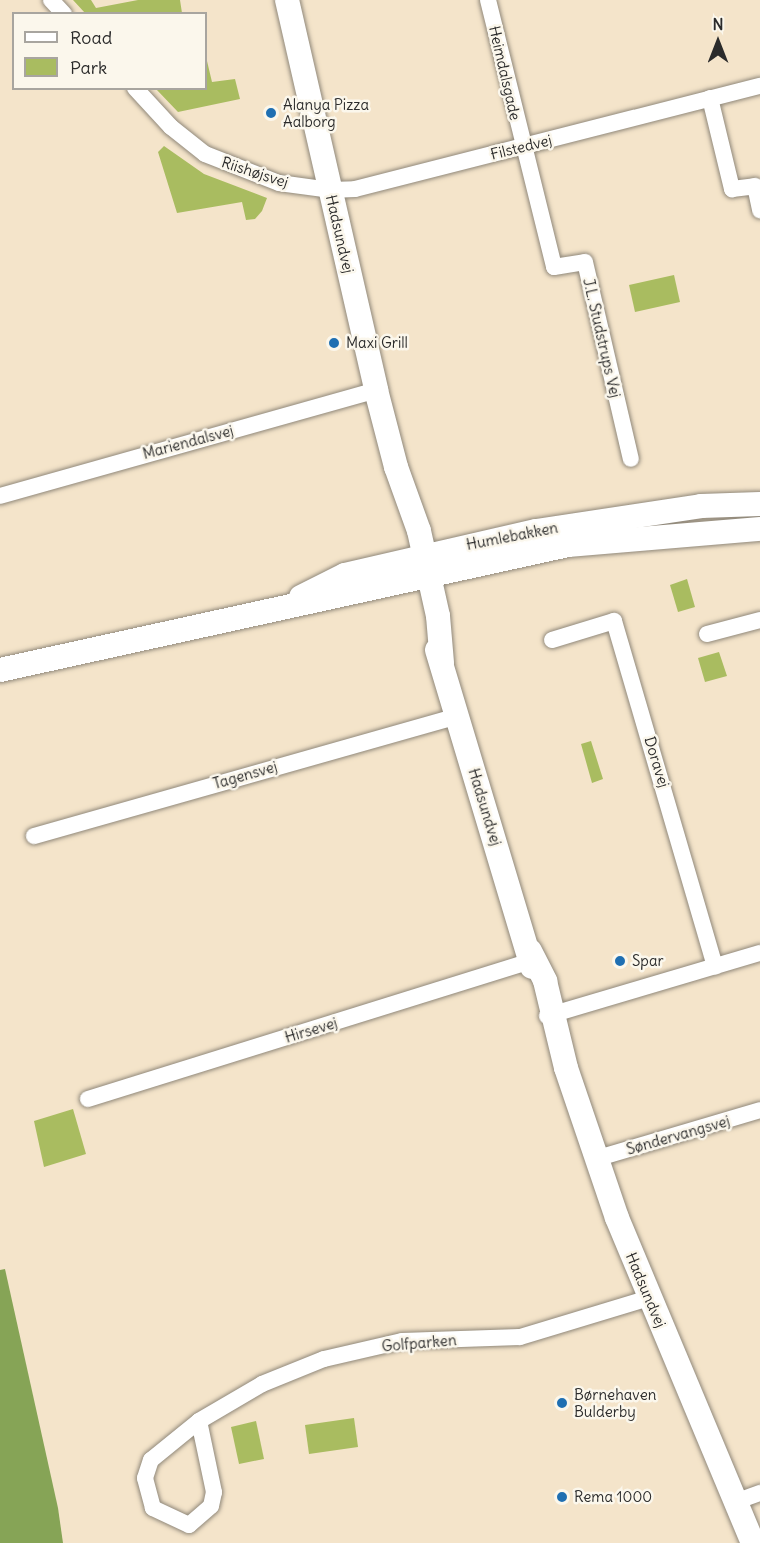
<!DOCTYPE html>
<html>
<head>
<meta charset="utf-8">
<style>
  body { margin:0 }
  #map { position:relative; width:760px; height:1543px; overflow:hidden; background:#f4e4ca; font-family:Delius,sans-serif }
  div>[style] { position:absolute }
  .green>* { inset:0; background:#a9bc60 }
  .forest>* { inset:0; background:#86a456 }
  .roads { filter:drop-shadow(0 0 2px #90887a) drop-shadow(0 0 2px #90887a) }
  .street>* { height:16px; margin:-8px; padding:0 8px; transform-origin:8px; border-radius:8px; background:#fff }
  .secondary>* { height:24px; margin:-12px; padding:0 12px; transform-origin:12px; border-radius:12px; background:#fff }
  .dots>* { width:16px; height:16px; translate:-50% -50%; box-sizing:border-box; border:3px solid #fbf7ec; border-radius:50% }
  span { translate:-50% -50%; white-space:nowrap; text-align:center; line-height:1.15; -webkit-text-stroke:5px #fbf7ec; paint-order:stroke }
  .street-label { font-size:15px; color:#2b2b2b }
  .poi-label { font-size:15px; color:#2b2b2b }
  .left { translate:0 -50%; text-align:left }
  .legend { position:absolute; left:12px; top:12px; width:195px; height:78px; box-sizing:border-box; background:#fbf7ec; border:2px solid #a8a59f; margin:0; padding:8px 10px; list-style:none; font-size:18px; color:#2b2b2b }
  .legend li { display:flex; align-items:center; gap:12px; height:30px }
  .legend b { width:30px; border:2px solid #a8a59f }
  .north { position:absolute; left:688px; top:12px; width:60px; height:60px; -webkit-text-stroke:4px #fbf7ec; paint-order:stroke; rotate:0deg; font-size:16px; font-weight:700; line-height:24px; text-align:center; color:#2b2b2b }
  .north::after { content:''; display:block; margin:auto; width:21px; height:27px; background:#2b2b2b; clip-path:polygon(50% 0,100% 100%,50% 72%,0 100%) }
</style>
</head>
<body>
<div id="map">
  <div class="green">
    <i style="clip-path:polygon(73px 0,91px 0,96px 8px,138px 0,180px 0,182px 13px,85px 13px)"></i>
    <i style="clip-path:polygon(207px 61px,212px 82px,235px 79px,240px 99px,178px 112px,156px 89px,206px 88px)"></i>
    <i style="clip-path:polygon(164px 146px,204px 174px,267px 198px,262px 211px,255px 219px,246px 220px,242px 202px,177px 213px,158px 152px)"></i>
    <i style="clip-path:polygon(674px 275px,680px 302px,635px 312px,629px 285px)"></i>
    <i style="clip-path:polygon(687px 579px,695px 607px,678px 612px,670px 585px)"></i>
    <i style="clip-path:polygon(719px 652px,727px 676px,705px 682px,698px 658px)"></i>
    <i style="clip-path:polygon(591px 741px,603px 779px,592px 783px,581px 744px)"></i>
    <i style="clip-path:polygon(73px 1109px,86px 1154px,44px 1167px,34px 1121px)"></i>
    <i style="clip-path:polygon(354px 1418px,358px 1447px,309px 1454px,305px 1425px)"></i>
    <i style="clip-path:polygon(256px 1421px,264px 1459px,239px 1464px,231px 1427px)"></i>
  </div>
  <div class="forest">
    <i style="clip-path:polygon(5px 1269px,58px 1508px,63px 1543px,0 1543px,0 1270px)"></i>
  </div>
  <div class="roads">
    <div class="street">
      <i style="left:51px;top:0;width:19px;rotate:47deg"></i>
      <i style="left:488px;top:0;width:275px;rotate:76.1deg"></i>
      <i style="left:554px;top:267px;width:31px;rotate:-9deg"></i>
      <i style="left:585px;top:262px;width:202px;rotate:76.9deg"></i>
      <i style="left:135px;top:88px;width:53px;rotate:47.3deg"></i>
      <i style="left:171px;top:127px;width:43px;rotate:38.5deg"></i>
      <i style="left:205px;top:154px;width:79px;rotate:21.4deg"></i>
      <i style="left:279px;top:183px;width:51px;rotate:7.8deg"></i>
      <i style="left:330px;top:190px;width:25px;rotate:-2deg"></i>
      <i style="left:355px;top:189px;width:418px;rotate:-14.3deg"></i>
      <i style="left:710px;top:98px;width:94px;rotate:76.4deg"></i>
      <i style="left:732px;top:189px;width:23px;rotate:-7deg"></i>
      <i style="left:755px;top:186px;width:25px;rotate:78deg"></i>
      <i style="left:0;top:496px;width:391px;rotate:-15.7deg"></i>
      <i style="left:707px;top:634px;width:55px;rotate:-14.8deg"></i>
      <i style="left:552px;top:640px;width:65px;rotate:-17deg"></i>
      <i style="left:614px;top:621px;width:360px;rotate:73.7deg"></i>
      <i style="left:34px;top:836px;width:440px;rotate:-15.8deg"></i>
      <i style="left:547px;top:1016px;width:222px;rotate:-16.5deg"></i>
      <i style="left:88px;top:1099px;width:468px;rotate:-17.3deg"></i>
      <i style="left:595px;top:1159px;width:172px;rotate:-16.5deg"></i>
      <i style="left:199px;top:1421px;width:73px;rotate:-30.4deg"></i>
      <i style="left:262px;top:1384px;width:67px;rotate:-22deg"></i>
      <i style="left:324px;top:1359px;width:80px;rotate:-13deg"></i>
      <i style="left:402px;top:1341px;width:118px;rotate:-1.9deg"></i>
      <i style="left:520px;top:1337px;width:135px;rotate:-16.8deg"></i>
      <i style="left:199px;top:1421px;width:73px;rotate:78.1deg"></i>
      <i style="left:214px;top:1492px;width:14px;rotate:102deg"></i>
      <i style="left:211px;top:1506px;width:29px;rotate:139deg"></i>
      <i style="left:189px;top:1525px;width:40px;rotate:-155deg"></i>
      <i style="left:153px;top:1508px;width:31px;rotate:-105deg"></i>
      <i style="left:145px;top:1478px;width:19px;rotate:-72deg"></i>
      <i style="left:151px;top:1460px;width:62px;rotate:-39.1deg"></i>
      <i style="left:735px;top:1502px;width:27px;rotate:-20deg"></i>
    </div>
    <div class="secondary">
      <i style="left:287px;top:0;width:400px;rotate:77.1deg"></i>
      <i style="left:376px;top:390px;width:80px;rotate:75.4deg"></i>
      <i style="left:396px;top:467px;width:68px;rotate:70.2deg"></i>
      <i style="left:419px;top:531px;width:87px;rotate:77.4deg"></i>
      <i style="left:438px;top:616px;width:47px;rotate:85.1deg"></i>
      <i style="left:301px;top:597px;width:49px;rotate:-26.6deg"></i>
      <i style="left:345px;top:575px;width:196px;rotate:-13deg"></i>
      <i style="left:536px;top:531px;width:167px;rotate:-8.6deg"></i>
      <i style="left:701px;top:506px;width:59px;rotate:-1.9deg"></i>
      <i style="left:437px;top:650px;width:331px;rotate:73.3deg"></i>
      <i style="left:0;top:670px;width:582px;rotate:-12.41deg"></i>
      <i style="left:568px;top:545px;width:193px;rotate:-4.8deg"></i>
      <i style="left:530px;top:951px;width:34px;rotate:63deg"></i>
      <i style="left:545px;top:981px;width:89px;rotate:76.4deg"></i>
      <i style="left:566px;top:1068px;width:158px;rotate:71.2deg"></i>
      <i style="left:617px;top:1218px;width:352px;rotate:67.3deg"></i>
    </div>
  </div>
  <div class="dots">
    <i style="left:271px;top:113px;background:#1f6fb2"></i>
    <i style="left:334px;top:343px;background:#1f6fb2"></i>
    <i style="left:620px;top:961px;background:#1f6fb2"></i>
    <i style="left:562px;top:1403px;background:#1f6fb2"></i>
    <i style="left:562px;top:1497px;background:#1f6fb2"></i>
  </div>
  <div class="street-label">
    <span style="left:505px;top:73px;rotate:77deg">Heimdalsgade</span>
    <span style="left:521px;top:147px;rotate:-14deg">Filstedvej</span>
    <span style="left:255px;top:172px;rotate:18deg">Riishøjsvej</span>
    <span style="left:340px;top:234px;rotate:77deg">Hadsundvej</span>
    <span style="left:602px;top:338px;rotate:77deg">J.L. Studstrups Vej</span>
    <span style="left:188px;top:442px;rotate:-15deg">Mariendalsvej</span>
    <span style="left:512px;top:536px;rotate:-11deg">Humlebakken</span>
    <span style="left:657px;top:762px;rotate:73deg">Doravej</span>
    <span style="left:245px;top:775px;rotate:-16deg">Tagensvej</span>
    <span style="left:485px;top:807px;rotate:73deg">Hadsundvej</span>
    <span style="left:311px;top:1030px;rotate:-17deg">Hirsevej</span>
    <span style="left:678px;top:1135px;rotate:-16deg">Søndervangsvej</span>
    <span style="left:646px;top:1290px;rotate:67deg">Hadsundvej</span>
    <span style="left:419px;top:1343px;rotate:-5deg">Golfparken</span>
  </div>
  <div class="poi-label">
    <span class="left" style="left:283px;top:113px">Alanya Pizza<br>Aalborg</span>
    <span class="left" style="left:346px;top:343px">Maxi Grill</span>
    <span class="left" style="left:632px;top:961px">Spar</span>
    <span class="left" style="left:574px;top:1403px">Børnehaven<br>Bulderby</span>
    <span class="left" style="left:574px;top:1497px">Rema 1000</span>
  </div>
  <ul class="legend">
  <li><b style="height:8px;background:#fff"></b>Road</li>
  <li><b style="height:16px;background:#a9bc60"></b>Park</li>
  </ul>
  <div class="north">N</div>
</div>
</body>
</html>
